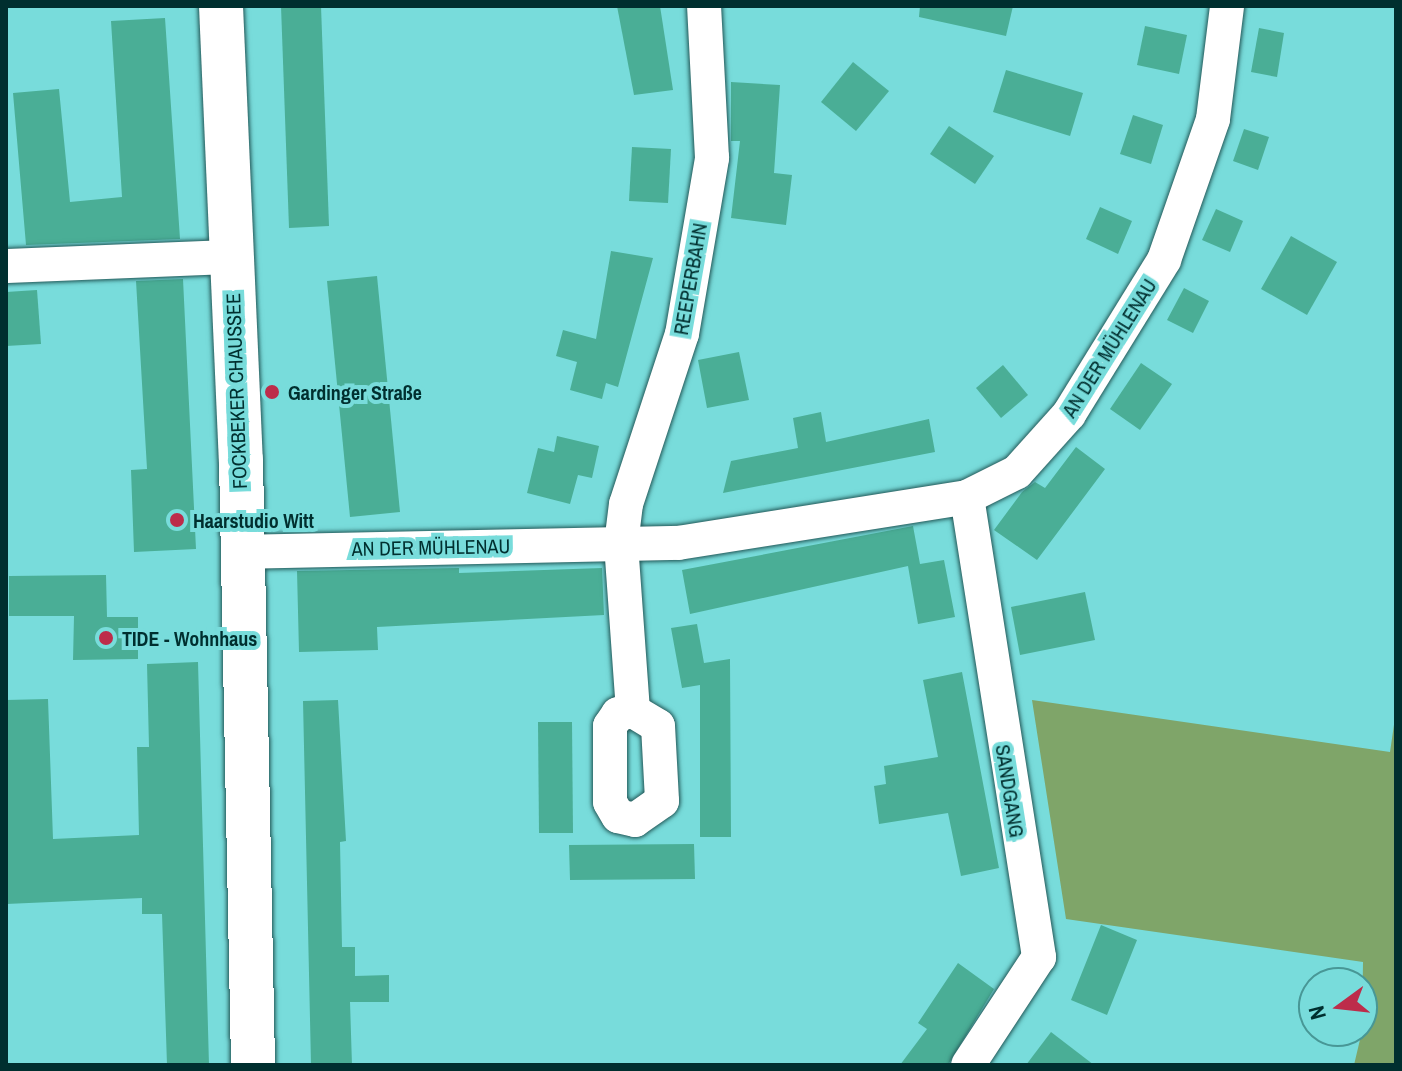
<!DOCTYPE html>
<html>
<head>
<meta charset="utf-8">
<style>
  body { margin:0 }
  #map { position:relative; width:1402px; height:1071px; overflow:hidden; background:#78dcdb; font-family:"Archivo Narrow",sans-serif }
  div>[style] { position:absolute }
  .green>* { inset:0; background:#7fa569 }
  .building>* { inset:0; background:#4aae96 }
  .roads { filter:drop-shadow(0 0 2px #235858) drop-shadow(0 0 2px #235858) }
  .minor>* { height:34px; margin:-17px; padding:0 17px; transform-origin:17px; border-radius:17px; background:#fff }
  .primary>* { height:44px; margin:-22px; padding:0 22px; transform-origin:22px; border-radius:22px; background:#fff }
  .dots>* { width:22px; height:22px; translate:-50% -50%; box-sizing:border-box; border:4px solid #78dcdb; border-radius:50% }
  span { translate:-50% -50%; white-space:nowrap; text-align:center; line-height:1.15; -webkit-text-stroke:8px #78dcdb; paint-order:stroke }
  .street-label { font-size:20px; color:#002f2f }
  .poi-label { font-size:20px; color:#002f2f; font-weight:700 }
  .left { translate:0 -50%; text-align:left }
  .frame { position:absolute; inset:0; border:8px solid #002f2f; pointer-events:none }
  .north { position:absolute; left:1298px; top:967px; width:80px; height:80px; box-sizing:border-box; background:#78dcdb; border:2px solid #489796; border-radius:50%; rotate:255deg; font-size:22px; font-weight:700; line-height:32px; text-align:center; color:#002f2f }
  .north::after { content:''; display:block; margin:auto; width:28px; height:36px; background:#bd2c4a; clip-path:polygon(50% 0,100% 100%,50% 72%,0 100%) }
</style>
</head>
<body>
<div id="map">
  <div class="green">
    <i style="clip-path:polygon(1032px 700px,1390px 752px,1396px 711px,1396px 1065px,1354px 1065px,1362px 1031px,1363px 962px,1066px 919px)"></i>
  </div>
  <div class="building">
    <i style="clip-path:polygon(281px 6px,321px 6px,329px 226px,289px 228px)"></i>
    <i style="clip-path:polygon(617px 6px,660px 6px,673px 90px,634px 95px)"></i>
    <i style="clip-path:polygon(920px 6px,1013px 6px,1006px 36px,919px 17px)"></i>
    <i style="clip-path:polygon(165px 18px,180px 239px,26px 245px,13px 93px,59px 89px,70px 202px,122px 197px,111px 21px)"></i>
    <i style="clip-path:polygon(1145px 26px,1187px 35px,1179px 74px,1137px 65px)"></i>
    <i style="clip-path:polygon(1259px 28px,1284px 33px,1277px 77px,1251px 72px)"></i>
    <i style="clip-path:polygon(853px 62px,889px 91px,856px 131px,821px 102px)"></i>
    <i style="clip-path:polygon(1006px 70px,1083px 93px,1070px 136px,993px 112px)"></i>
    <i style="clip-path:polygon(731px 82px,780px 85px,774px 173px,792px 175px,786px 225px,731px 218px,740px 141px,731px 141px)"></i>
    <i style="clip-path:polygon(1133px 115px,1163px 125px,1151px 164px,1120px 154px)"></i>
    <i style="clip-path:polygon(949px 126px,994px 156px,975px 184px,930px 154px)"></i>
    <i style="clip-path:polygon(1244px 129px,1269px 137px,1258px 170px,1233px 161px)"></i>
    <i style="clip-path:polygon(632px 147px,671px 149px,668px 203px,629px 201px)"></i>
    <i style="clip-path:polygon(1100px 207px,1132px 221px,1118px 254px,1086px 239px)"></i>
    <i style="clip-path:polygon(1216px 209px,1243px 221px,1230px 252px,1202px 240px)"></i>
    <i style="clip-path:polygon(1291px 236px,1337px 262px,1307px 315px,1261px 289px)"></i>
    <i style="clip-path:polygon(611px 251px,653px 258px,618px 387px,606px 383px,602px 399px,570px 390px,577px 362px,556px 356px,563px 330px,596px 339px)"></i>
    <i style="clip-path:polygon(377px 276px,400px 512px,350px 517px,327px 281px)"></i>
    <i style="clip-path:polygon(183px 279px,196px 549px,134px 552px,131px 470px,147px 469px,136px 281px)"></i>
    <i style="clip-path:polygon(1184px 288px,1209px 301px,1193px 333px,1167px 320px)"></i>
    <i style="clip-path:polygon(37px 290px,41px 344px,6px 346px,6px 292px)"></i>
    <i style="clip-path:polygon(739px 352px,749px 400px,707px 408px,698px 360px)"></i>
    <i style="clip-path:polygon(1141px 363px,1172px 384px,1140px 430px,1110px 409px)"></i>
    <i style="clip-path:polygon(1003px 365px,1028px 395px,1001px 418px,976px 388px)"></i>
    <i style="clip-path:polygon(821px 412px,826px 442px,929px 419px,935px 452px,723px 493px,731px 461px,798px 448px,793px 418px)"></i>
    <i style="clip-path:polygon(557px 436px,599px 446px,592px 478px,578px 475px,570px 504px,527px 493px,538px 448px,554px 452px)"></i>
    <i style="clip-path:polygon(1076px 447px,1105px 469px,1037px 560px,994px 530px,1022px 492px,1035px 482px,1045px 488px)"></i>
    <i style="clip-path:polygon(913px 526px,920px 564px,944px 560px,955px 617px,918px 624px,908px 566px,690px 614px,682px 570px)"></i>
    <i style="clip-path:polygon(459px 568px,459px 573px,602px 568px,604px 615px,377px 627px,378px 650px,299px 652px,297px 571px)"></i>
    <i style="clip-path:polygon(106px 575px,107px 617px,138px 617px,138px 659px,73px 660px,74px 616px,9px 616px,9px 576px)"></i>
    <i style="clip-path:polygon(1085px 592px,1095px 640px,1020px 655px,1011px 607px)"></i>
    <i style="clip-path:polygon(697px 624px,704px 663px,730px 659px,731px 837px,700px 837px,700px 685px,682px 688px,671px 628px)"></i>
    <i style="clip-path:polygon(198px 662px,209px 1065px,167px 1065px,162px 914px,142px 914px,142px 898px,6px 904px,6px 700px,48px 699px,53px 839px,139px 835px,137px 747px,149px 747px,147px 664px)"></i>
    <i style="clip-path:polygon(962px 672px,999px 868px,961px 876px,948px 813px,879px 824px,874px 786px,886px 784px,884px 766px,938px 757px,923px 680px)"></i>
    <i style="clip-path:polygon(338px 700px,346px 841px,340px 842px,342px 947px,355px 947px,355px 976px,389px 975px,389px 1002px,350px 1002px,352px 1065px,311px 1065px,303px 701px)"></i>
    <i style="clip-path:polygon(538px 722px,572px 722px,573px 833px,539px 833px)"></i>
    <i style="clip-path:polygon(694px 844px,695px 879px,570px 880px,569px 845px)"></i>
    <i style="clip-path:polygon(1101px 925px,1137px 940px,1107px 1015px,1071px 1000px)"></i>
    <i style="clip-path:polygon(958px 963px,994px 989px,948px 1065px,900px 1065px,927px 1029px,918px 1023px)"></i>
    <i style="clip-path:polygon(1051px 1032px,1094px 1065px,1026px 1065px)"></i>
  </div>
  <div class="roads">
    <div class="minor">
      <i style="left:6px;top:266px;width:224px;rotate:-2.3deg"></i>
      <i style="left:967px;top:497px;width:466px;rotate:81.1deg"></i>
      <i style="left:1039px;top:957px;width:129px;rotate:123.3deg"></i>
      <i style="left:241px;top:552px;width:437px;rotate:-1.2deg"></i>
      <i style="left:678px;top:543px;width:293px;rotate:-9deg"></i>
      <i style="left:967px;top:497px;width:56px;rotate:-26.6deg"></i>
      <i style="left:1017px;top:472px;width:78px;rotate:-48.1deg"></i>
      <i style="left:1069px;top:414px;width:181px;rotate:-58.3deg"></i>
      <i style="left:1164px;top:260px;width:149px;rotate:-70.8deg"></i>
      <i style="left:1213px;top:119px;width:114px;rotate:-82.9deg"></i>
      <i style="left:633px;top:711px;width:167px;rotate:-94.1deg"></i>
      <i style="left:621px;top:544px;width:40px;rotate:-82.9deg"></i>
      <i style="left:626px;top:504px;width:179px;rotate:-71.8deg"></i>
      <i style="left:682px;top:334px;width:179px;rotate:-80.3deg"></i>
      <i style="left:712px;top:158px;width:152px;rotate:-93deg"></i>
      <i style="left:633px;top:711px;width:29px;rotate:31deg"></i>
      <i style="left:658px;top:726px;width:75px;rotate:86.9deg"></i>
      <i style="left:662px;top:801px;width:33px;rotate:145deg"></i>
      <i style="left:635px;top:820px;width:17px;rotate:-167deg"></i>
      <i style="left:618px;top:816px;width:16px;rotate:-120deg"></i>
      <i style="left:610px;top:802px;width:76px;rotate:-90deg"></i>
      <i style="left:610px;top:726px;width:14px;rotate:-56deg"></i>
      <i style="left:618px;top:714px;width:15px;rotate:-11deg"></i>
    </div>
    <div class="primary">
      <i style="left:221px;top:6px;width:454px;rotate:87.5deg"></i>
      <i style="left:241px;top:460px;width:605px;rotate:88.86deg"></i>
    </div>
  </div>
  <div class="dots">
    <i style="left:272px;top:392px;background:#bd2c4a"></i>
    <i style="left:177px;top:520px;background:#bd2c4a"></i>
    <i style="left:106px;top:638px;background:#bd2c4a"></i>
  </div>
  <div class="street-label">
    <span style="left:690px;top:279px;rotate:-80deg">REEPERBAHN</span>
    <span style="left:1109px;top:348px;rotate:-58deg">AN DER MÜHLENAU</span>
    <span style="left:236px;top:391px;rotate:-92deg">FOCKBEKER CHAUSSEE</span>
    <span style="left:431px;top:547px;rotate:-1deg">AN DER MÜHLENAU</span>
    <span style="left:1010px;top:791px;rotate:81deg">SANDGANG</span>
  </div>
  <div class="poi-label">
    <span class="left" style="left:288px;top:392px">Gardinger Straße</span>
    <span class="left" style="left:193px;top:520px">Haarstudio Witt</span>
    <span class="left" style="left:122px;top:638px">TIDE - Wohnhaus</span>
  </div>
  <div class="frame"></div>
  <div class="north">N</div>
</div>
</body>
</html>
